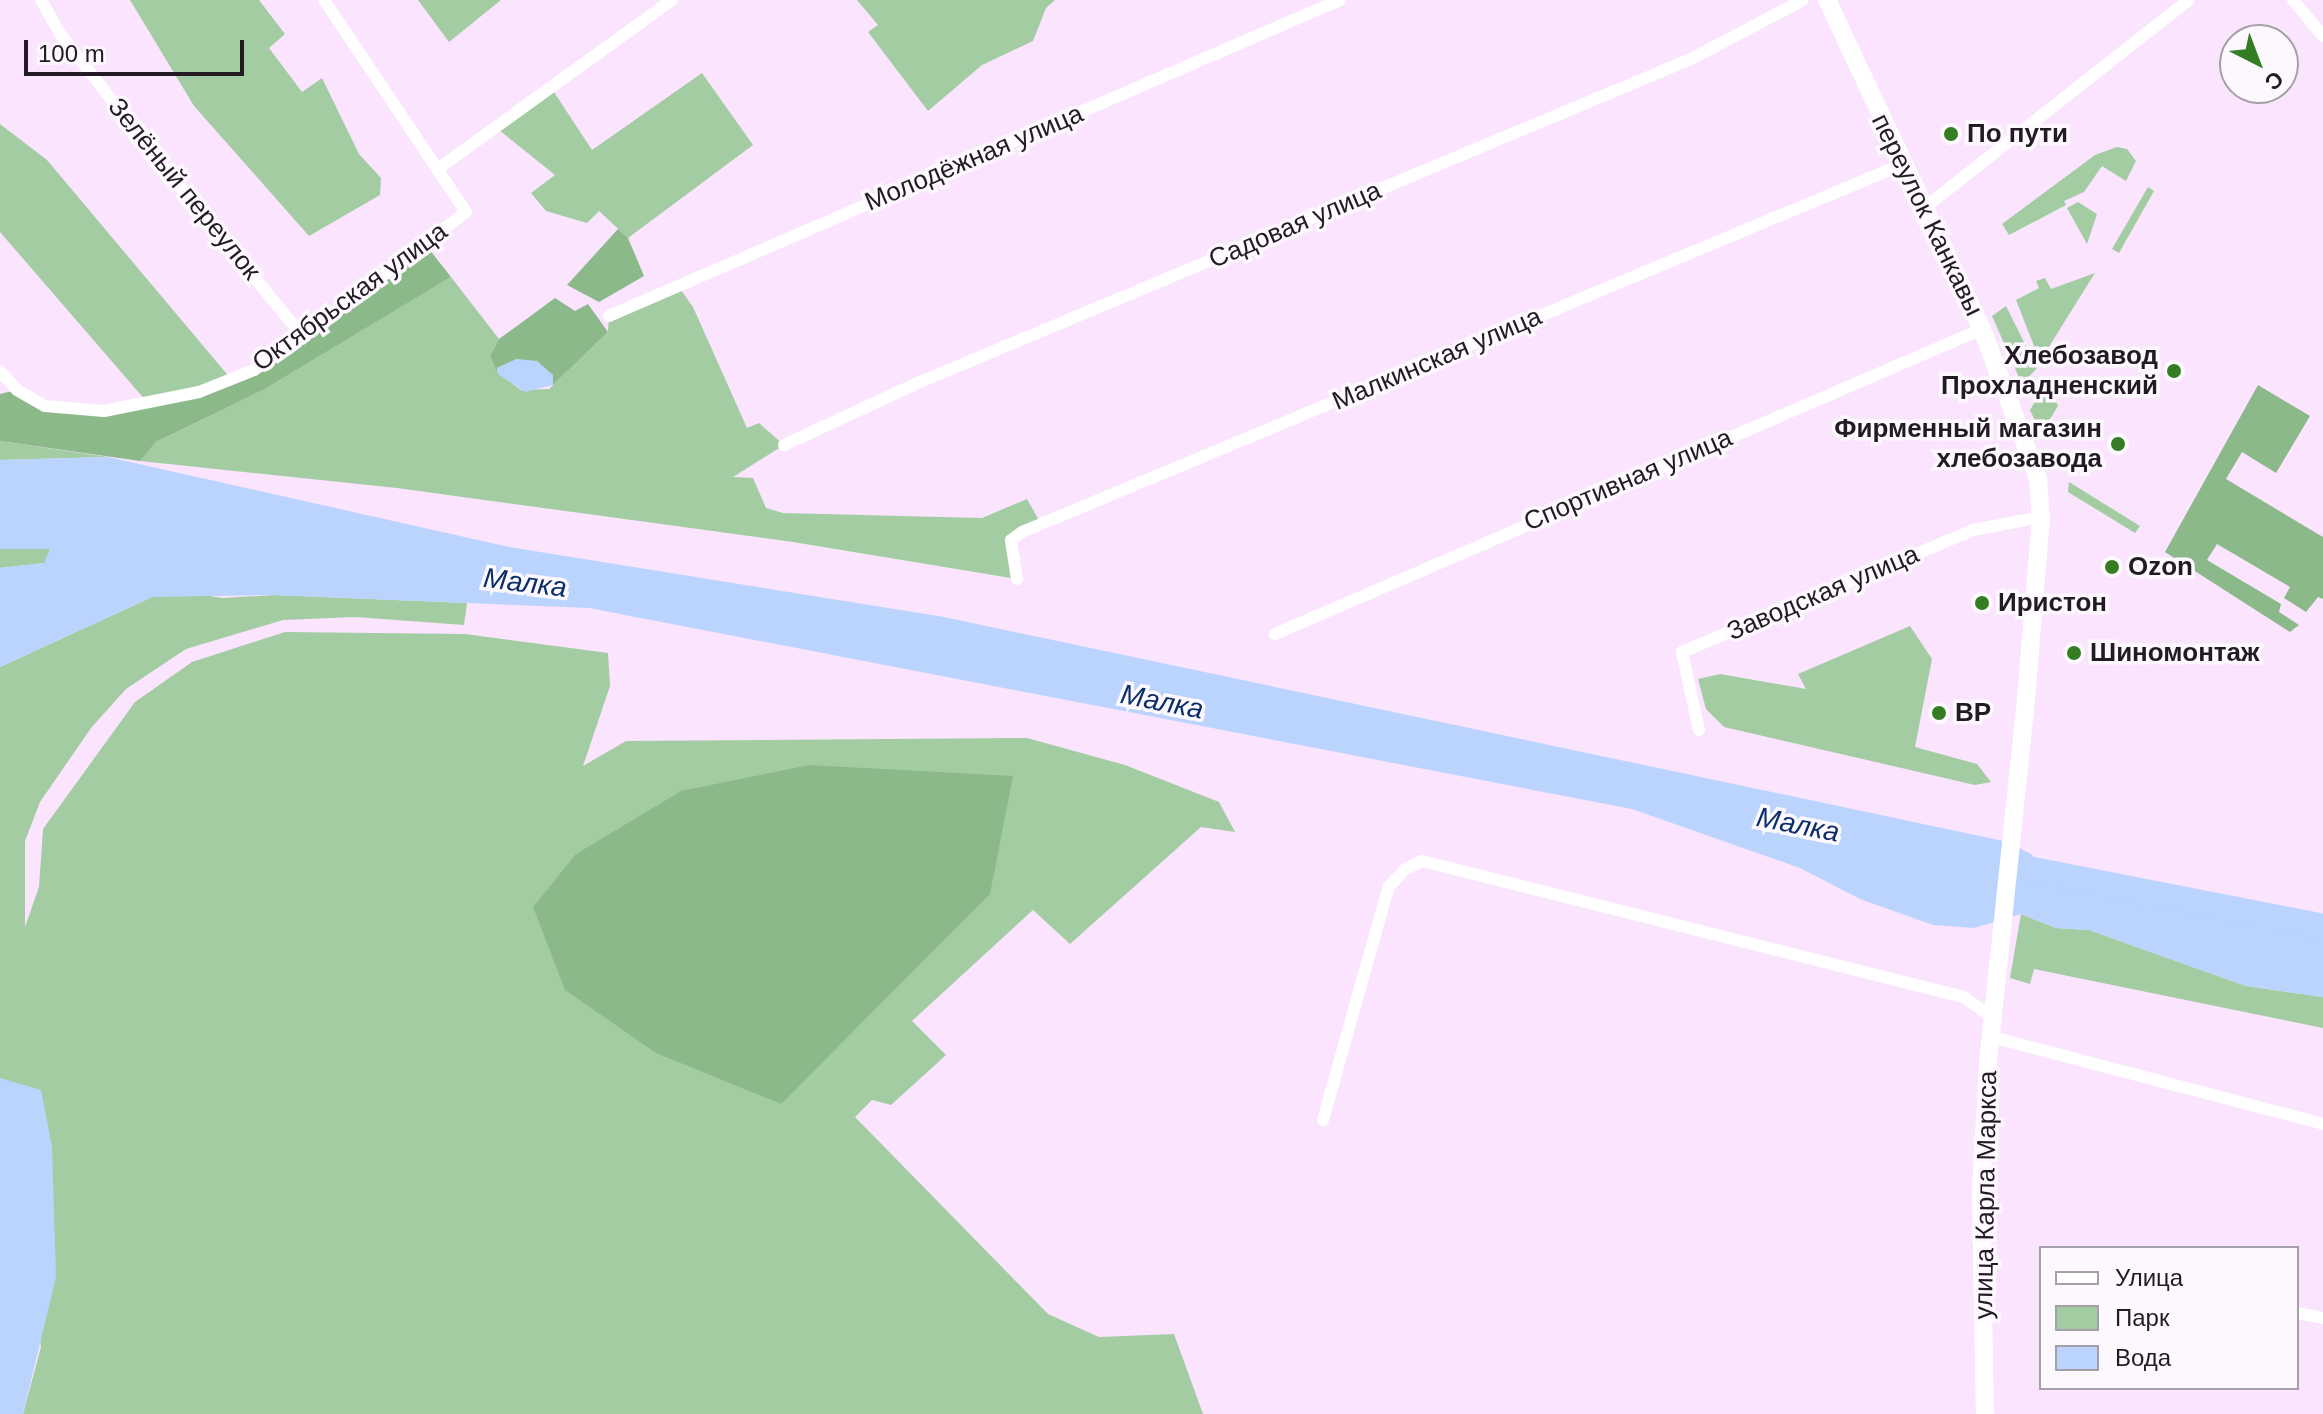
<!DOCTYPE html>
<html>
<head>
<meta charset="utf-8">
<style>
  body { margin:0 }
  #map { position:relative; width:2323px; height:1414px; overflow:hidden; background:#fae4fe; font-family:Helvetica,sans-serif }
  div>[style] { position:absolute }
  .green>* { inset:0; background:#a4cca3 }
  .forest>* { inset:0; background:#8cb98a }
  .water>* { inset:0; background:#bad4fe }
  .river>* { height:26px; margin:-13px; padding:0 13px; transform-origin:13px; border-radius:13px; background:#bad4fe }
  .street>* { height:12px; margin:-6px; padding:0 6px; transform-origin:6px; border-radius:6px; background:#fff }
  .secondary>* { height:18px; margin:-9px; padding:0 9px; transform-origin:9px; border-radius:9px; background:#fff }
  .dots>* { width:22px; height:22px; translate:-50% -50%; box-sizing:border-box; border:4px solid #fdf8fe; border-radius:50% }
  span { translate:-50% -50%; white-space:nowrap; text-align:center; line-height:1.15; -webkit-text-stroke:7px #fdf8fe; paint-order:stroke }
  .poi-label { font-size:26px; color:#221b24; font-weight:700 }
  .left { translate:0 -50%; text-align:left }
  .right { translate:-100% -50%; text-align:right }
  .street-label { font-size:26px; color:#221b24 }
  .water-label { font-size:28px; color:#092e69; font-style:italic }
  .legend { position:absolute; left:2039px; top:1246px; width:260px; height:144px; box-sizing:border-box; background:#fdf8fe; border:2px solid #a5a0a7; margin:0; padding:10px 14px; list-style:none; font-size:24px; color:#221b24 }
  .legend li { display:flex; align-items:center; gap:16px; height:40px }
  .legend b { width:40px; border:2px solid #a5a0a7 }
  .north { position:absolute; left:2219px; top:24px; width:80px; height:80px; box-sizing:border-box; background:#fdf8fe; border:2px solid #a5a0a7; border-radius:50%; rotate:138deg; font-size:22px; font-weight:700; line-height:32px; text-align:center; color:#221b24 }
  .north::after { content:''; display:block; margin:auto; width:28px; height:36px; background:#347d22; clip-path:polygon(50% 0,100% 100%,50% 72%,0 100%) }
  .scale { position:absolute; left:24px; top:40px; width:220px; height:36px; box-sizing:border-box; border:4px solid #221b24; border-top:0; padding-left:10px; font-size:24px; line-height:28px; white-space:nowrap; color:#221b24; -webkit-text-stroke:6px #fdf8fe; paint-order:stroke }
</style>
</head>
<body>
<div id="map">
  <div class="green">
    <i style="clip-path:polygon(130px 0,259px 0,285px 34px,269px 48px,302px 92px,322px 78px,359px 154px,381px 178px,380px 195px,309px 236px,194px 106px)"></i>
    <i style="clip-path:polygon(418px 0,501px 0,449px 42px)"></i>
    <i style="clip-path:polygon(857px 0,1055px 0,1046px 8px,1033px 41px,982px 65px,928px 111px,868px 32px,878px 25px)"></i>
    <i style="clip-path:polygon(702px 73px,753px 145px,628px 238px,599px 211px,587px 223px,546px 211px,531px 193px,555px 175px,499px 130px,550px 86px,592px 150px)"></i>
    <i style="clip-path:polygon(0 124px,47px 160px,231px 379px,147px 402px,0 232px)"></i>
    <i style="clip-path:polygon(2117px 147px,2127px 149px,2136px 161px,2126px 181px,2102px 166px,2084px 192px,2064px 201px,2066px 205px,2009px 235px,2002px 224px,2095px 155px)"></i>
    <i style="clip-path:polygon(2148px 187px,2154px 191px,2119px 253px,2112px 249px)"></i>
    <i style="clip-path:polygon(2078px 202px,2097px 214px,2087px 244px,2067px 208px)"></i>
    <i style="clip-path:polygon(2095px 273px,2040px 361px,2016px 300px,2039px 288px,2036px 281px,2045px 278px,2051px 289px)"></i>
    <i style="clip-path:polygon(451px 277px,499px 339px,490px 356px,498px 373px,521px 390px,549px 389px,608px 332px,609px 316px,678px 286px,693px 307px,747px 428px,759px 423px,784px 445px,733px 477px,753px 478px,766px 508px,783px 513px,982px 518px,1027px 499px,1041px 524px,1011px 540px,1017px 579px,793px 542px,397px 488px,140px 461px,156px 442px,265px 389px)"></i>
    <i style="clip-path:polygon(2006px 306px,2037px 368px,2022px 384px,1992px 316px)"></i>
    <i style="clip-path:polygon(2046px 383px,2058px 406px,2041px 434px,2030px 410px)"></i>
    <i style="clip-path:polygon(0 441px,108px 457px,0 460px)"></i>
    <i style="clip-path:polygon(2069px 482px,2140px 526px,2135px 533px,2068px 492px)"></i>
    <i style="clip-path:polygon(0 549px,51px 549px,45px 563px,0 568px)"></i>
    <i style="clip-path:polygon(192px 593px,222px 598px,274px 595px,467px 603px,464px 625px,355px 617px,283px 620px,186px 649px,126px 689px,91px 728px,40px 802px,25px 841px,25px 927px,39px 887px,43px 829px,135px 702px,192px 662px,285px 632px,465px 634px,608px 653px,610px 686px,583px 766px,626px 741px,1027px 738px,1125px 765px,1219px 802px,1235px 832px,1201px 827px,1070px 944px,1033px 910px,912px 1021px,946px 1055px,891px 1105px,872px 1100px,855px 1117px,1048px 1314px,1099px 1337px,1174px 1334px,1203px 1414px,23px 1414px,41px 1347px,0 1078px,0 667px,152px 597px)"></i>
    <i style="clip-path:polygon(1910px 626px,1932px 659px,1915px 747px,1977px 764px,1991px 782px,1975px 785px,1724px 727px,1706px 709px,1698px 679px,1720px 674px,1806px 689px,1798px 674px)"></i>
    <i style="clip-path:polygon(2021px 914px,2056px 928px,2089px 930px,2246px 986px,2323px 997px,2323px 1028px,2034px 969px,2030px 984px,2010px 978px)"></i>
  </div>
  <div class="forest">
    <i style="clip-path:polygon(618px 229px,628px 238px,644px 276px,599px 302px,567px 285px)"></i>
    <i style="clip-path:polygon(425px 244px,451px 277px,265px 389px,156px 442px,140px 461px,0 441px,0 394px,17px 390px,45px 406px,104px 411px,199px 392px,254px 370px)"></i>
    <i style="clip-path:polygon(555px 298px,575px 311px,588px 304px,608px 332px,553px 385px,553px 375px,517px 359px,497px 368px,498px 374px,490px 356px,499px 339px)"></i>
    <i style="clip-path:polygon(2258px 385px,2310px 416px,2276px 473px,2242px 452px,2226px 479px,2323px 537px,2323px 599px,2318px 597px,2306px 612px,2284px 598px,2290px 587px,2217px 544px,2207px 560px,2281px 604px,2279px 612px,2299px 625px,2290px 632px,2165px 552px)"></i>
    <i style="clip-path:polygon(809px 765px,1013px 776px,990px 894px,781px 1104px,656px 1053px,565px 990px,533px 907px,576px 854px,681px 791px)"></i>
  </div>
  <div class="water">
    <i style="clip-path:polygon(517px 359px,537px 361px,553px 375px,553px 385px,525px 392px,498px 374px,497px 368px)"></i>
    <i style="clip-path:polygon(108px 457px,509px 547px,944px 617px,2008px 842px,2031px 854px,2047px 872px,2323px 927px,2323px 997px,2246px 986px,2089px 930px,2056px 928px,2021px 914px,1974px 928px,1933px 925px,1860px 899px,1800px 868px,1632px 809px,589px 608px,274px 595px,152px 597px,0 667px,0 568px,44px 563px,50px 549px,0 549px,0 460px)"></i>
    <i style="clip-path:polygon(0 1078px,41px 1090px,52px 1147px,56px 1277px,23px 1414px,0 1414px)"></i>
  </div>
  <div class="river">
    <i style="left:2013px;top:866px;width:316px;rotate:11.1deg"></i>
  </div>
  <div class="street">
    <i style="left:41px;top:0;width:40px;rotate:60.3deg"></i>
    <i style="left:61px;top:35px;width:167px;rotate:52deg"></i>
    <i style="left:164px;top:167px;width:220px;rotate:50.7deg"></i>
    <i style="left:2293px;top:0;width:47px;rotate:50.2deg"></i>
    <i style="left:439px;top:168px;width:287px;rotate:-35.8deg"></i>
    <i style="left:1923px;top:209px;width:338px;rotate:-38.2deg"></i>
    <i style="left:609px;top:316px;width:796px;rotate:-23.38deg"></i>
    <i style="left:0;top:371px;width:25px;rotate:48deg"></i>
    <i style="left:17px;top:390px;width:32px;rotate:30deg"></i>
    <i style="left:45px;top:406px;width:59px;rotate:4.8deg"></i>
    <i style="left:104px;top:411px;width:97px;rotate:-11.3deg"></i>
    <i style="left:199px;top:392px;width:59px;rotate:-21.8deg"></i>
    <i style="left:254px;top:370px;width:59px;rotate:-34deg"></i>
    <i style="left:303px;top:337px;width:205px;rotate:-37.5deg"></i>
    <i style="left:466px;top:212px;width:255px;rotate:-123.8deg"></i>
    <i style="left:784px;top:445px;width:142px;rotate:-24.9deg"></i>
    <i style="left:913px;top:385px;width:846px;rotate:-22.74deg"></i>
    <i style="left:1693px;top:58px;width:124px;rotate:-27.8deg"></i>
    <i style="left:1017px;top:579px;width:39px;rotate:-99deg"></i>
    <i style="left:1011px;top:540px;width:14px;rotate:-36deg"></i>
    <i style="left:1022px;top:532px;width:953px;rotate:-22.66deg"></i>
    <i style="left:1275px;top:634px;width:770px;rotate:-23.34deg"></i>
    <i style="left:1699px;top:730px;width:80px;rotate:-102.3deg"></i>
    <i style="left:1682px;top:652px;width:316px;rotate:-22.7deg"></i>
    <i style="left:1973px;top:530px;width:69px;rotate:-10.8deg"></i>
    <i style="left:1992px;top:1037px;width:342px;rotate:14.7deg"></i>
    <i style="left:1323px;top:1120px;width:241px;rotate:-74.3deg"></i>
    <i style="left:1388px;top:888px;width:24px;rotate:-48deg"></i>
    <i style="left:1404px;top:870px;width:20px;rotate:-27deg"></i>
    <i style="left:1422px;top:861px;width:559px;rotate:14.09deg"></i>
    <i style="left:1964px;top:997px;width:37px;rotate:36deg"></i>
    <i style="left:2297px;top:1313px;width:26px;rotate:11deg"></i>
  </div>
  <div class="secondary">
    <i style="left:1827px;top:0;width:364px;rotate:64.8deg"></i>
    <i style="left:1982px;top:329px;width:159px;rotate:69.4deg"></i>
    <i style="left:2038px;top:478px;width:39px;rotate:86deg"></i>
    <i style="left:2041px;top:517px;width:194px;rotate:94.7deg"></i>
    <i style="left:2025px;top:710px;width:357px;rotate:96deg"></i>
    <i style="left:1988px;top:1065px;width:126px;rotate:93.2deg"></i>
    <i style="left:1981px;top:1191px;width:223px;rotate:89deg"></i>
  </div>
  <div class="dots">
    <i style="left:1951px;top:134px;background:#347d22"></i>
    <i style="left:2174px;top:371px;background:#347d22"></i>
    <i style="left:2118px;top:444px;background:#347d22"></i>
    <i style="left:2112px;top:567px;background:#347d22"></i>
    <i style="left:1982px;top:603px;background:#347d22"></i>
    <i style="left:2074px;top:653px;background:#347d22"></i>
    <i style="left:1939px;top:713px;background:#347d22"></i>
  </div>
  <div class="poi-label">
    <span class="left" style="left:1967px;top:134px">По пути</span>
    <span class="right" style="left:2158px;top:371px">Хлебозавод<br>Прохладненский</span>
    <span class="right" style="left:2102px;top:444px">Фирменный магазин<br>хлебозавода</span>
    <span class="left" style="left:2128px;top:567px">Ozon</span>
    <span class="left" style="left:1998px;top:603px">Иристон</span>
    <span class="left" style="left:2090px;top:653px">Шиномонтаж</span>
    <span class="left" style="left:1955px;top:713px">BP</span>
  </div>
  <div class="street-label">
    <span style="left:974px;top:158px;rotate:-23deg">Молодёжная улица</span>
    <span style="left:184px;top:189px;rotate:51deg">Зелёный переулок</span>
    <span style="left:1927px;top:215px;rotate:64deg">переулок Канкавы</span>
    <span style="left:1295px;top:225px;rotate:-23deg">Садовая улица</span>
    <span style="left:350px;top:297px;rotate:-36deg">Октябрьская улица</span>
    <span style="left:1437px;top:359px;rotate:-23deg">Малкинская улица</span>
    <span style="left:1628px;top:480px;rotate:-23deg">Спортивная улица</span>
    <span style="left:1823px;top:593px;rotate:-23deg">Заводская улица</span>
    <span style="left:1986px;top:1195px;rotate:-89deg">улица Карла Маркса</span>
  </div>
  <div class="water-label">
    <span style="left:525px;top:583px;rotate:7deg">Малка</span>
    <span style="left:1162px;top:702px;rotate:11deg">Малка</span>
    <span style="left:1798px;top:825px;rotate:11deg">Малка</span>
  </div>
  <ul class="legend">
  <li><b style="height:10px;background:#fff"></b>Улица</li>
  <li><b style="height:22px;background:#a4cca3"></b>Парк</li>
  <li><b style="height:22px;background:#bad4fe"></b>Вода</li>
  </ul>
  <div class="north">С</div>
  <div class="scale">100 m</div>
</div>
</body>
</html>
